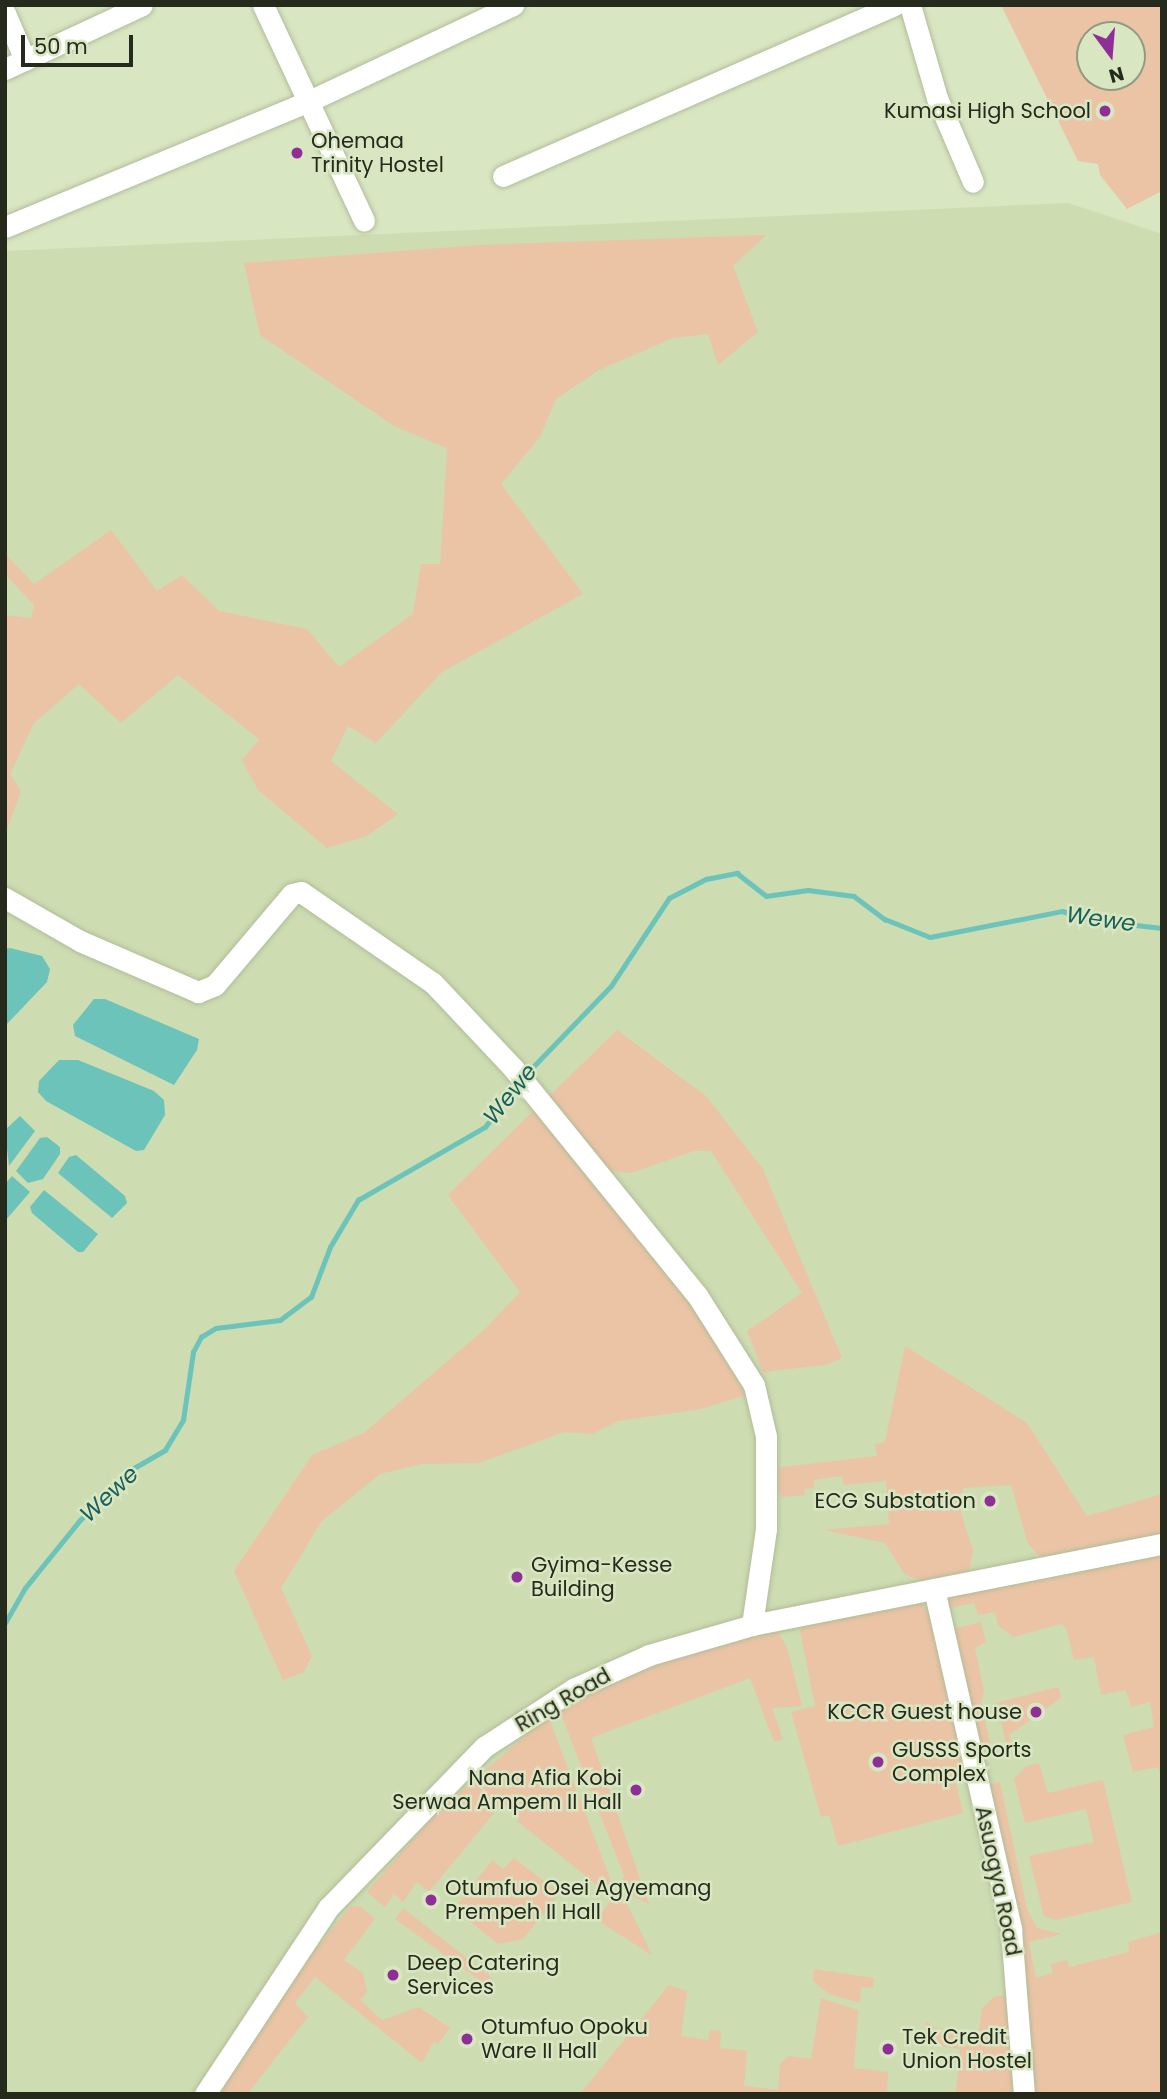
<!DOCTYPE html>
<html>
<head>
<meta charset="utf-8">
<style>
  body { margin:0 }
  #map { position:relative; width:1167px; height:2099px; overflow:hidden; background:#d9e6c2; font-family:Poppins,sans-serif }
  div>[style] { position:absolute }
  .built>* { inset:0; background:#cddcb1 }
  .green>* { inset:0; background:#ebc4a6 }
  .water>* { inset:0; background:#6cc3ba }
  .stream>* { height:4.5px; margin:-2.25px; padding:0 2.25px; transform-origin:2.25px; border-radius:2.25px; background:#6cc3ba }
  .roads { filter:drop-shadow(0 0 2px #b0bc99) drop-shadow(0 0 2px #b0bc99) }
  .minor>* { height:21px; margin:-10.5px; padding:0 10.5px; transform-origin:10.5px; border-radius:10.5px; background:#fff }
  .dots>* { width:19px; height:19px; translate:-50% -50%; box-sizing:border-box; border:4px solid #d9e6c2; border-radius:50% }
  span { translate:-50% -50%; white-space:nowrap; text-align:center; line-height:1.15; -webkit-text-stroke:5px #d9e6c2; paint-order:stroke }
  .poi-label { font-size:21px; color:#262a1d }
  .right { translate:-100% -50%; text-align:right }
  .left { translate:0 -50%; text-align:left }
  .street-label { font-size:21px; color:#262a1d }
  .water-label { font-size:23px; color:#18605a; font-style:italic }
  .frame { position:absolute; inset:0; border:7px solid #262a1d; pointer-events:none }
  .north { position:absolute; left:1076px; top:21px; width:70px; height:70px; box-sizing:border-box; background:#d9e6c2; border:2px solid #919b80; border-radius:50%; rotate:164deg; font-size:19px; font-weight:700; line-height:28px; text-align:center; color:#262a1d }
  .north::after { content:''; display:block; margin:auto; width:24px; height:32px; background:#8e2e97; clip-path:polygon(50% 0,100% 100%,50% 72%,0 100%) }
  .scale { position:absolute; left:21px; top:35px; width:112px; height:32px; box-sizing:border-box; border:4px solid #262a1d; border-top:0; padding-left:9px; font-size:21px; line-height:24px; white-space:nowrap; color:#262a1d; -webkit-text-stroke:5px #d9e6c2; paint-order:stroke }
</style>
</head>
<body>
<div id="map">
  <div class="built">
    <i style="clip-path:polygon(1068px 203px,1162px 234px,1162px 2094px,5px 2094px,5px 251px)"></i>
  </div>
  <div class="green">
    <i style="clip-path:polygon(evenodd,1001px 5px,1162px 5px,1162px 191px,1127px 209px,1100px 175px,1098px 164px,1078px 161px,1001px 5px,1090px 35px,1132px 35px,1132px 77px,1090px 77px,1090px 35px)"></i>
    <i style="clip-path:polygon(766px 235px,733px 266px,758px 332px,718px 365px,708px 334px,673px 338px,599px 370px,556px 399px,540px 437px,501px 484px,583px 594px,442px 672px,376px 743px,348px 726px,331px 761px,398px 814px,367px 836px,327px 848px,258px 790px,242px 760px,259px 739px,178px 675px,121px 723px,79px 684px,34px 723px,10px 774px,21px 791px,5px 835px,5px 615px,31px 618px,34px 605px,5px 574px,5px 554px,34px 584px,111px 530px,157px 591px,182px 575px,219px 611px,307px 629px,339px 667px,413px 614px,421px 564px,440px 564px,447px 448px,394px 426px,260px 335px,244px 263px,480px 245px)"></i>
    <i style="clip-path:polygon(617px 1030px,706px 1096px,763px 1169px,842px 1358px,825px 1365px,763px 1372px,747px 1331px,802px 1293px,711px 1151px,694px 1151px,631px 1173px,604px 1170px,544px 1101px)"></i>
    <i style="clip-path:polygon(535px 1109px,690px 1298px,746px 1395px,701px 1409px,618px 1421px,592px 1434px,564px 1432px,479px 1463px,422px 1464px,380px 1474px,322px 1521px,281px 1588px,312px 1656px,304px 1672px,283px 1680px,234px 1571px,312px 1455px,364px 1433px,486px 1328px,520px 1292px,448px 1195px)"></i>
    <i style="clip-path:polygon(905px 1346px,1027px 1423px,1087px 1516px,1162px 1494px,1162px 1534px,1043px 1560px,1028px 1544px,1011px 1485px,964px 1488px,957px 1500px,973px 1550px,969px 1573px,924px 1581px,905px 1575px,885px 1543px,824px 1530px,889px 1524px,886px 1481px,844px 1485px,842px 1476px,814px 1480px,814px 1488px,804px 1489px,805px 1495px,781px 1497px,774px 1468px,877px 1456px,875px 1444px,885px 1442px)"></i>
    <i style="clip-path:polygon(1162px 1553px,1162px 1781px,1158px 1767px,1133px 1772px,1123px 1735px,1154px 1727px,1150px 1702px,1131px 1707px,1126px 1690px,1101px 1695px,1094px 1657px,1074px 1660px,1066px 1628px,1061px 1624px,1013px 1637px,998px 1625px,995px 1612px,978px 1615px,974px 1603px,949px 1608px,945px 1596px)"></i>
    <i style="clip-path:polygon(921px 1601px,932px 1619px,968px 1770px,954px 1774px,963px 1813px,838px 1846px,829px 1815px,821px 1817px,791px 1712px,815px 1706px,800px 1631px,804px 1623px)"></i>
    <i style="clip-path:polygon(981px 1622px,986px 1642px,975px 1648px,984px 1691px,981px 1703px,992px 1752px,983px 1763px,953px 1629px)"></i>
    <i style="clip-path:polygon(777px 1629px,787px 1648px,802px 1706px,772px 1708px,783px 1739px,774px 1742px,750px 1678px,591px 1738px,649px 1904px,618px 1889px,624px 1876px,559px 1709px,645px 1665px)"></i>
    <i style="clip-path:polygon(1058px 1687px,1061px 1698px,1009px 1735px,1013px 1751px,1008px 1751px,996px 1703px)"></i>
    <i style="clip-path:polygon(548px 1716px,610px 1878px,607px 1893px,517px 1821px,519px 1818px,502px 1803px,429px 1892px,417px 1882px,403px 1902px,394px 1894px,385px 1907px,367px 1892px,436px 1813px)"></i>
    <i style="clip-path:polygon(1039px 1763px,1048px 1793px,1103px 1780px,1132px 1902px,1055px 1920px,1044px 1916px,1029px 1856px,1094px 1842px,1086px 1809px,1025px 1823px,1014px 1779px,1026px 1766px)"></i>
    <i style="clip-path:polygon(1000px 1782px,1027px 1909px,1037px 1928px,1061px 1934px,1029px 1942px,1036px 1978px,1053px 1973px,1050px 1964px,1067px 1960px,1069px 1967px,1129px 1952px,1128px 1942px,1162px 1932px,1162px 2094px,1031px 2094px,987px 1785px)"></i>
    <i style="clip-path:polygon(514px 1858px,556px 1890px,558px 1896px,523px 1939px,498px 1944px,454px 1909px,492px 1860px,503px 1869px)"></i>
    <i style="clip-path:polygon(614px 1896px,624px 1898px,652px 1955px,597px 1920px)"></i>
    <i style="clip-path:polygon(360px 1906px,375px 1919px,344px 1960px,363px 1973px,367px 1992px,360px 2000px,382px 2020px,419px 2007px,450px 2028px,438px 2044px,434px 2041px,422px 2063px,315px 1977px,295px 2003px,308px 2017px,247px 2094px,219px 2094px,286px 1987px,350px 1907px)"></i>
    <i style="clip-path:polygon(403px 1908px,491px 1977px,485px 1984px,395px 1919px)"></i>
    <i style="clip-path:polygon(814px 1969px,874px 1978px,873px 1988px,861px 1987px,860px 2003px,829px 1994px,813px 1981px)"></i>
    <i style="clip-path:polygon(669px 1985px,687px 1991px,681px 2036px,708px 2040px,710px 2030px,721px 2031px,720px 2048px,747px 2051px,744px 2086px,778px 2090px,780px 2064px,789px 2056px,811px 2059px,821px 1998px,858px 2010px,854px 2068px,888px 2072px,887px 2094px,580px 2094px)"></i>
    <i style="clip-path:polygon(995px 1996px,1007px 1996px,1013px 2094px,956px 2094px,960px 2049px,924px 2043px,926px 2021px,935px 2028px,958px 2031px,958px 2044px,971px 2046px,972px 2031px,979px 2031px,982px 2008px)"></i>
  </div>
  <div class="water">
    <i style="clip-path:polygon(10px 948px,42px 956px,50px 969px,47px 982px,5px 1026px,5px 949px)"></i>
    <i style="clip-path:polygon(94px 999px,105px 999px,199px 1039px,197px 1050px,174px 1085px,75px 1036px,73px 1025px)"></i>
    <i style="clip-path:polygon(59px 1060px,78px 1060px,154px 1091px,164px 1100px,165px 1115px,144px 1150px,136px 1151px,46px 1101px,38px 1092px,39px 1081px)"></i>
    <i style="clip-path:polygon(20px 1116px,35px 1131px,9px 1166px,5px 1130px)"></i>
    <i style="clip-path:polygon(47px 1137px,60px 1147px,60px 1154px,43px 1179px,28px 1183px,16px 1171px,40px 1138px)"></i>
    <i style="clip-path:polygon(76px 1155px,125px 1196px,127px 1203px,112px 1218px,58px 1173px,69px 1157px)"></i>
    <i style="clip-path:polygon(12px 1176px,30px 1192px,5px 1221px,5px 1184px)"></i>
    <i style="clip-path:polygon(44px 1190px,98px 1234px,83px 1252px,78px 1252px,32px 1213px,30px 1207px)"></i>
  </div>
  <div class="stream">
    <i style="left:527px;top:1073px;width:121px;rotate:-46deg"></i>
    <i style="left:611px;top:986px;width:105px;rotate:-56.6deg"></i>
    <i style="left:669px;top:898px;width:42px;rotate:-27.2deg"></i>
    <i style="left:706px;top:879px;width:32px;rotate:-11deg"></i>
    <i style="left:737px;top:873px;width:37px;rotate:38deg"></i>
    <i style="left:766px;top:896px;width:42px;rotate:-8.1deg"></i>
    <i style="left:808px;top:890px;width:46px;rotate:7.4deg"></i>
    <i style="left:854px;top:896px;width:39px;rotate:37deg"></i>
    <i style="left:885px;top:919px;width:48px;rotate:21.8deg"></i>
    <i style="left:930px;top:937px;width:135px;rotate:-11.1deg"></i>
    <i style="left:1062px;top:911px;width:31px;rotate:17deg"></i>
    <i style="left:1092px;top:920px;width:70px;rotate:6.5deg"></i>
    <i style="left:5px;top:1623px;width:40px;rotate:-60.3deg"></i>
    <i style="left:25px;top:1588px;width:87px;rotate:-51deg"></i>
    <i style="left:80px;top:1520px;width:75px;rotate:-43.9deg"></i>
    <i style="left:134px;top:1468px;width:36px;rotate:-30deg"></i>
    <i style="left:165px;top:1450px;width:35px;rotate:-59deg"></i>
    <i style="left:183px;top:1420px;width:69px;rotate:-81.6deg"></i>
    <i style="left:193px;top:1352px;width:17px;rotate:-62deg"></i>
    <i style="left:201px;top:1337px;width:17px;rotate:-31deg"></i>
    <i style="left:216px;top:1328px;width:64px;rotate:-7.1deg"></i>
    <i style="left:280px;top:1320px;width:39px;rotate:-37deg"></i>
    <i style="left:311px;top:1297px;width:53px;rotate:-69.2deg"></i>
    <i style="left:330px;top:1247px;width:55px;rotate:-59.2deg"></i>
    <i style="left:358px;top:1200px;width:146px;rotate:-29.9deg"></i>
    <i style="left:485px;top:1127px;width:52px;rotate:-52deg"></i>
  </div>
  <div class="roads">
    <div class="minor">
      <i style="left:263px;top:5px;width:238px;rotate:64.9deg"></i>
      <i style="left:910px;top:5px;width:97px;rotate:73.8deg"></i>
      <i style="left:937px;top:98px;width:91px;rotate:66.8deg"></i>
      <i style="left:5px;top:13px;width:51px;rotate:66.9deg"></i>
      <i style="left:5px;top:69px;width:151px;rotate:-25deg"></i>
      <i style="left:503px;top:176px;width:427px;rotate:-23.6deg"></i>
      <i style="left:5px;top:227px;width:327px;rotate:-22.5deg"></i>
      <i style="left:307px;top:102px;width:228px;rotate:-25.2deg"></i>
      <i style="left:5px;top:898px;width:86px;rotate:29.8deg"></i>
      <i style="left:80px;top:941px;width:129px;rotate:23.4deg"></i>
      <i style="left:198px;top:992px;width:18px;rotate:-22deg"></i>
      <i style="left:215px;top:985px;width:119px;rotate:-49.8deg"></i>
      <i style="left:292px;top:894px;width:9px;rotate:-13deg"></i>
      <i style="left:301px;top:892px;width:160px;rotate:34.6deg"></i>
      <i style="left:433px;top:983px;width:117px;rotate:46.7deg"></i>
      <i style="left:513px;top:1068px;width:292px;rotate:51deg"></i>
      <i style="left:697px;top:1295px;width:107px;rotate:57.7deg"></i>
      <i style="left:754px;top:1385px;width:52px;rotate:76.8deg"></i>
      <i style="left:766px;top:1436px;width:93px;rotate:90deg"></i>
      <i style="left:766px;top:1529px;width:97px;rotate:98.3deg"></i>
      <i style="left:934px;top:1589px;width:349px;rotate:77.2deg"></i>
      <i style="left:1011px;top:1929px;width:166px;rotate:85.5deg"></i>
      <i style="left:205px;top:2094px;width:223px;rotate:-56.5deg"></i>
      <i style="left:328px;top:1908px;width:224px;rotate:-45.9deg"></i>
      <i style="left:484px;top:1747px;width:108px;rotate:-33deg"></i>
      <i style="left:575px;top:1688px;width:81px;rotate:-24deg"></i>
      <i style="left:649px;top:1655px;width:107px;rotate:-16.2deg"></i>
      <i style="left:752px;top:1625px;width:418px;rotate:-11.2deg"></i>
    </div>
  </div>
  <div class="dots">
    <i style="left:1105px;top:111px;background:#8e2e97"></i>
    <i style="left:297px;top:153px;background:#8e2e97"></i>
    <i style="left:990px;top:1501px;background:#8e2e97"></i>
    <i style="left:517px;top:1577px;background:#8e2e97"></i>
    <i style="left:1036px;top:1712px;background:#8e2e97"></i>
    <i style="left:878px;top:1762px;background:#8e2e97"></i>
    <i style="left:636px;top:1790px;background:#8e2e97"></i>
    <i style="left:431px;top:1900px;background:#8e2e97"></i>
    <i style="left:393px;top:1975px;background:#8e2e97"></i>
    <i style="left:467px;top:2039px;background:#8e2e97"></i>
    <i style="left:888px;top:2049px;background:#8e2e97"></i>
  </div>
  <div class="poi-label">
    <span class="right" style="left:1091px;top:111px">Kumasi High School</span>
    <span class="left" style="left:311px;top:153px">Ohemaa<br>Trinity Hostel</span>
    <span class="right" style="left:976px;top:1501px">ECG Substation</span>
    <span class="left" style="left:531px;top:1577px">Gyima-Kesse<br>Building</span>
    <span class="right" style="left:1022px;top:1712px">KCCR Guest house</span>
    <span class="left" style="left:892px;top:1762px">GUSSS Sports<br>Complex</span>
    <span class="right" style="left:622px;top:1790px">Nana Afia Kobi<br>Serwaa Ampem II Hall</span>
    <span class="left" style="left:445px;top:1900px">Otumfuo Osei Agyemang<br>Prempeh II Hall</span>
    <span class="left" style="left:407px;top:1975px">Deep Catering<br>Services</span>
    <span class="left" style="left:481px;top:2039px">Otumfuo Opoku<br>Ware II Hall</span>
    <span class="left" style="left:902px;top:2049px">Tek Credit<br>Union Hostel</span>
  </div>
  <div class="street-label">
    <span style="left:563px;top:1700px;rotate:-30deg">Ring Road</span>
    <span style="left:998px;top:1881px;rotate:78deg">Asuogya Road</span>
  </div>
  <div class="water-label">
    <span style="left:1101px;top:919px;rotate:8deg">Wewe</span>
    <span style="left:510px;top:1094px;rotate:-51deg">Wewe</span>
    <span style="left:109px;top:1494px;rotate:-43deg">Wewe</span>
  </div>
  <div class="frame"></div>
  <div class="north">N</div>
  <div class="scale">50 m</div>
</div>
</body>
</html>
